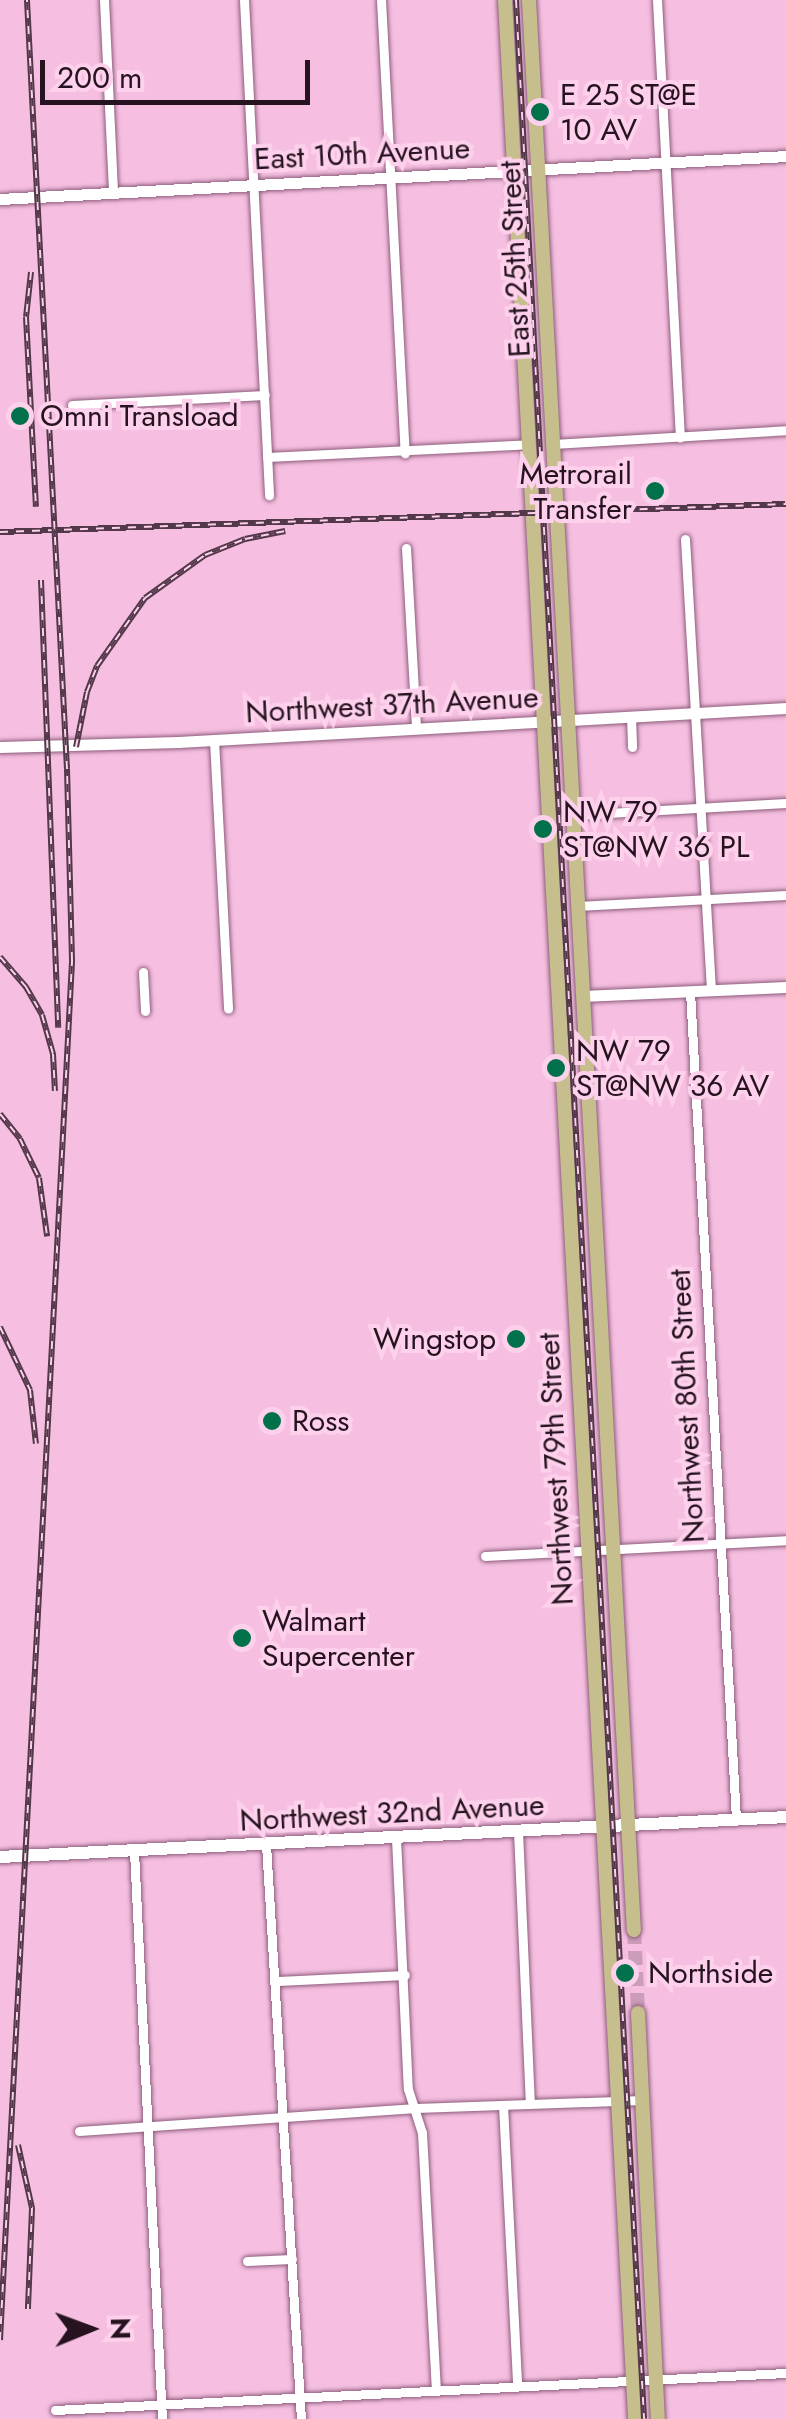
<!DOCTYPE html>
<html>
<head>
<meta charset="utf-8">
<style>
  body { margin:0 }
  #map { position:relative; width:786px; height:2419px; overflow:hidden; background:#f6bfe1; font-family:Jost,sans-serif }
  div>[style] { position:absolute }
  .primary-tunnel>* { height:14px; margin-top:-7px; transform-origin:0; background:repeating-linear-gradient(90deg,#cc9dba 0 14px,transparent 0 21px) }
  .roads { filter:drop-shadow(0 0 2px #8d5d7c) drop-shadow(0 0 2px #8d5d7c) }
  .minor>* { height:9px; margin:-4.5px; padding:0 4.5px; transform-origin:4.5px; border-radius:4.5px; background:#fff }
  .tertiary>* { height:11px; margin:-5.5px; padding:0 5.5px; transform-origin:5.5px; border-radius:5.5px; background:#fff }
  .secondary>* { height:12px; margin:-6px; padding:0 6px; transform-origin:6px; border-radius:6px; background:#fff }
  .primary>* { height:14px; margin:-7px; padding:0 7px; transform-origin:7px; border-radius:7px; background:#c6be8c }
  .rail>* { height:6px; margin-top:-3px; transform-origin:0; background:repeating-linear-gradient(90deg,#fdd0eb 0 8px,#533849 0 16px); box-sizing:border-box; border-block:2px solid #533849 }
  .dots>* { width:28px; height:28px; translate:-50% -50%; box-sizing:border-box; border:5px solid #fdd0eb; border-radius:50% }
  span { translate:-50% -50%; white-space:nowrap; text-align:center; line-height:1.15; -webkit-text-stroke:8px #fdd0eb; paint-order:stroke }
  .poi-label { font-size:30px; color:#26131f }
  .left { translate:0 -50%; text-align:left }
  .right { translate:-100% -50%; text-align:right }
  .street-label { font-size:30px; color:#26131f }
  .north { position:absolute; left:40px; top:2279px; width:100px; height:100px; -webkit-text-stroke:8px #fdd0eb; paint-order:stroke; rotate:89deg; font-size:28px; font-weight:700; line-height:40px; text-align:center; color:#26131f }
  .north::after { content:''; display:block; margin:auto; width:35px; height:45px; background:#26131f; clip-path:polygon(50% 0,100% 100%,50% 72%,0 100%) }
  .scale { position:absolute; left:40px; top:60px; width:270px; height:45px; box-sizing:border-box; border:5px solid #26131f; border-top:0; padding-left:12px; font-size:30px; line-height:35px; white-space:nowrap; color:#26131f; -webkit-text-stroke:8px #fdd0eb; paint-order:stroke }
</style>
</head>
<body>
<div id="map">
  <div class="primary-tunnel">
    <i style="left:634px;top:1930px;width:83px;rotate:87.2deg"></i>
  </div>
  <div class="roads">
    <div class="minor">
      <i style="left:104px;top:0;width:194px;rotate:87.3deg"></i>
      <i style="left:244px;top:0;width:496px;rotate:87.1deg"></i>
      <i style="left:381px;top:0;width:454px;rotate:87deg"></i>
      <i style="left:657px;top:0;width:438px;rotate:87deg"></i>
      <i style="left:72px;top:405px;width:193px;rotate:-3deg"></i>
      <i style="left:553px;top:444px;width:233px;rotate:-3.4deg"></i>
      <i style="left:267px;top:457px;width:262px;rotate:-2.8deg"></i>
      <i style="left:685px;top:539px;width:451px;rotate:86.7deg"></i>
      <i style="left:406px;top:548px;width:180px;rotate:86.8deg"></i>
      <i style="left:631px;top:716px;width:31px;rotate:88deg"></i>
      <i style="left:214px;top:740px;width:269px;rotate:87deg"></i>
      <i style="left:572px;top:815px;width:214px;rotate:-3.2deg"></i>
      <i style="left:577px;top:906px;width:209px;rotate:-3deg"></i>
      <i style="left:143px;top:972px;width:39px;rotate:87deg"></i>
      <i style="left:690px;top:991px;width:830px;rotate:86.82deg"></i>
      <i style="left:485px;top:1556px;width:301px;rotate:-3deg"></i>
      <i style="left:518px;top:1831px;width:273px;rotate:87.5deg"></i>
      <i style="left:396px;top:1838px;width:251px;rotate:87.3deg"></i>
      <i style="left:408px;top:2089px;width:46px;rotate:72.3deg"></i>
      <i style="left:422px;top:2133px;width:257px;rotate:86.9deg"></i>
      <i style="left:266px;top:1844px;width:576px;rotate:86.52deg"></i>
      <i style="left:134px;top:1851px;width:569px;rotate:87.18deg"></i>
      <i style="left:277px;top:1981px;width:128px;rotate:-2.7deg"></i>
      <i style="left:503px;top:2105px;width:281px;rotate:87.1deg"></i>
      <i style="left:79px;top:2131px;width:338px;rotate:-3.9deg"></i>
      <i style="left:416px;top:2108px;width:226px;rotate:-2deg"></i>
      <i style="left:247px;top:2261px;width:45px;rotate:-2.5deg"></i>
      <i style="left:55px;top:2410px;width:732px;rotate:-2.9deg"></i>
    </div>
    <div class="tertiary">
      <i style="left:0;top:199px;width:787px;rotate:-3.13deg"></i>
      <i style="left:0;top:747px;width:178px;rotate:-1.6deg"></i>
      <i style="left:178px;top:742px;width:609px;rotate:-3.2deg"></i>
      <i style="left:582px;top:996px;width:204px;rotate:-2.5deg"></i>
    </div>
    <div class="secondary">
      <i style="left:0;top:1857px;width:787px;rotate:-2.91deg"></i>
    </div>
    <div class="primary">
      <i style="left:505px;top:0;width:2422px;rotate:86.92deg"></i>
      <i style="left:529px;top:0;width:1933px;rotate:86.89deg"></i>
      <i style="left:638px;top:2013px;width:406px;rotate:87.2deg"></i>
    </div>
  </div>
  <div class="rail">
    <i style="left:516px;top:0;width:2422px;rotate:86.97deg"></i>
    <i style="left:31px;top:272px;width:45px;rotate:96.3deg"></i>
    <i style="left:26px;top:317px;width:190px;rotate:87deg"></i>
    <i style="left:0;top:532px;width:786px;rotate:-2.04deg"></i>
    <i style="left:41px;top:580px;width:448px;rotate:87.8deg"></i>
    <i style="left:76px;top:747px;width:56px;rotate:-78.7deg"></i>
    <i style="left:87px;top:692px;width:28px;rotate:-69deg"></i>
    <i style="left:97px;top:666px;width:83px;rotate:-54.8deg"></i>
    <i style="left:145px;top:598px;width:74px;rotate:-35.6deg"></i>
    <i style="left:205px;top:555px;width:43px;rotate:-21.8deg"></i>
    <i style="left:245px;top:539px;width:41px;rotate:-11.3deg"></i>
    <i style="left:0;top:957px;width:40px;rotate:49deg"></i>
    <i style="left:26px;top:987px;width:32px;rotate:60deg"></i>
    <i style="left:42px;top:1015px;width:41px;rotate:74.2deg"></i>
    <i style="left:53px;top:1054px;width:37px;rotate:87deg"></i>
    <i style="left:0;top:1114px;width:32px;rotate:51deg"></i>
    <i style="left:20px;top:1139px;width:43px;rotate:64deg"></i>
    <i style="left:39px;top:1178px;width:59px;rotate:82.1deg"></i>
    <i style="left:0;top:1327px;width:70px;rotate:64.5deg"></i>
    <i style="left:30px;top:1390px;width:54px;rotate:83.7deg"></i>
    <i style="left:18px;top:2145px;width:65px;rotate:77.5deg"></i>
    <i style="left:32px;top:2208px;width:101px;rotate:92.3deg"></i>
    <i style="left:0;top:2340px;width:1382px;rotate:-87.01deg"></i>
    <i style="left:72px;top:960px;width:191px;rotate:-91.5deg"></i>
    <i style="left:67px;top:769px;width:770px;rotate:-92.98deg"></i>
  </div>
  <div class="dots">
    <i style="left:540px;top:112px;background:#01714b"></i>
    <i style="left:20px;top:416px;background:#01714b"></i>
    <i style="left:655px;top:491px;background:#01714b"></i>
    <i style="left:543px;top:829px;background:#01714b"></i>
    <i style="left:556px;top:1068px;background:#01714b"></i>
    <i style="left:516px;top:1339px;background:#01714b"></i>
    <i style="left:272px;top:1421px;background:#01714b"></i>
    <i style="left:242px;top:1638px;background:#01714b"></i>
    <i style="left:625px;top:1973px;background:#01714b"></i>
  </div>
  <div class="poi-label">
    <span class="left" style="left:560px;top:112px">E 25 ST@E<br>10 AV</span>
    <span class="left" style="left:40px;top:416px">Omni Transload</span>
    <span class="right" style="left:632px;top:491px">Metrorail<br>Transfer</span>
    <span class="left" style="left:563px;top:829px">NW 79<br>ST@NW 36 PL</span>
    <span class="left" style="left:576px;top:1068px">NW 79<br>ST@NW 36 AV</span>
    <span class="right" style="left:496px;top:1339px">Wingstop</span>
    <span class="left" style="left:292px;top:1421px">Ross</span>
    <span class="left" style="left:262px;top:1638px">Walmart<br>Supercenter</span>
    <span class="left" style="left:648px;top:1973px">Northside</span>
  </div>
  <div class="street-label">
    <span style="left:362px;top:154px;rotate:-3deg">East 10th Avenue</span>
    <span style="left:515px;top:259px;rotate:-93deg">East 25th Street</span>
    <span style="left:392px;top:705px;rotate:-3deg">Northwest 37th Avenue</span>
    <span style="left:687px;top:1406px;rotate:-93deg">Northwest 80th Street</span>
    <span style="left:556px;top:1469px;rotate:-93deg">Northwest 79th Street</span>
    <span style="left:392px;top:1813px;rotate:-3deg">Northwest 32nd Avenue</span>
  </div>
  <div class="north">N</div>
  <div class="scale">200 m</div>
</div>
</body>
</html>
